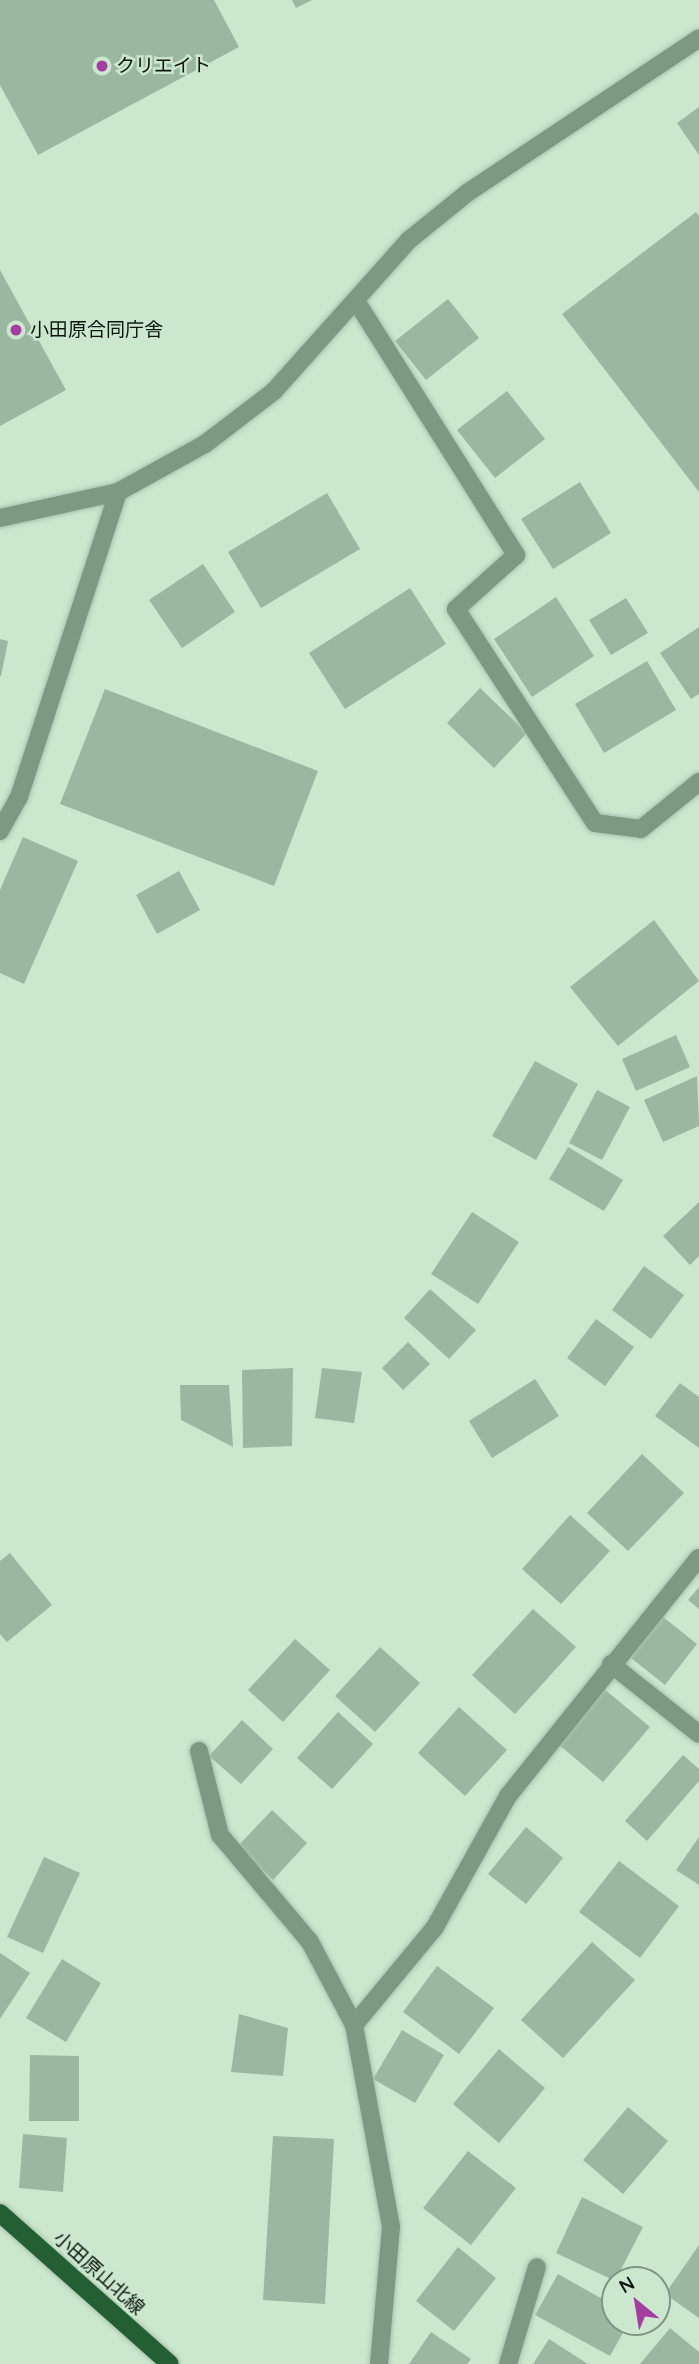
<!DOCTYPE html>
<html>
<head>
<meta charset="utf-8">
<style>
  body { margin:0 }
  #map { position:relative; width:699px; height:2364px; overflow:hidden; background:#cbe8cf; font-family:Quicksand,"Noto Sans JP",sans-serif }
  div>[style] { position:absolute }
  .building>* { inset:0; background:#9ab79f }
  .roads { filter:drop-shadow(0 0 2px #a9c2ac) drop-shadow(0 0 2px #a9c2ac) }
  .service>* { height:18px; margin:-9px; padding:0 9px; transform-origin:9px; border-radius:9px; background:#7c9981 }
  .minor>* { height:18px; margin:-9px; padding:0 9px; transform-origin:9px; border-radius:9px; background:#7c9981 }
  .tertiary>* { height:18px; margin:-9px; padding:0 9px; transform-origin:9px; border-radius:9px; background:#7c9981 }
  .primary>* { height:18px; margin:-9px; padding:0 9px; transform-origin:9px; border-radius:9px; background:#245e33 }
  .dots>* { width:19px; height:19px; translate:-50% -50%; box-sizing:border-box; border:4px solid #cbe8cf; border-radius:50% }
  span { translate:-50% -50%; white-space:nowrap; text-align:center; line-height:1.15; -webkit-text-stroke:5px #cbe8cf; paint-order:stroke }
  .poi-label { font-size:19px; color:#0c160e }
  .left { translate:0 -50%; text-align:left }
  .street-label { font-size:19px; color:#0c160e }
  .north { position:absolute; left:601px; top:2266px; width:70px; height:70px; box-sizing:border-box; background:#cbe8cf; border:2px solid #7f9482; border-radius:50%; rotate:330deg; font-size:19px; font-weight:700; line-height:28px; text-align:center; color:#0c160e }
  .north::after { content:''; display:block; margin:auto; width:24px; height:32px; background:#a63ea1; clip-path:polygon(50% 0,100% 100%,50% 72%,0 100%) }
</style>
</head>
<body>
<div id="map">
  <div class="building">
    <i style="clip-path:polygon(0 0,214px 0,239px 47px,38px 155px,0 85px)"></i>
    <i style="clip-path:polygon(292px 0,312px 0,296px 8px)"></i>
    <i style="clip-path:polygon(699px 107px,699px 155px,677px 123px)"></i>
    <i style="clip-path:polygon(696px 212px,699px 216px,699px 492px,562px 314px)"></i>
    <i style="clip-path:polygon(0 270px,66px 390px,0 426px)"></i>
    <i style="clip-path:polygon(448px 299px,479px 338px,426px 380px,395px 341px)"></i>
    <i style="clip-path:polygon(507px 391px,545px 439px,495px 478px,457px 430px)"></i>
    <i style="clip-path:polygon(580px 482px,611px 533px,553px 569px,521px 519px)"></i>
    <i style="clip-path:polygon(327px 493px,360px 549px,261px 608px,228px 552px)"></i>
    <i style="clip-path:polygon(203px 564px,235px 612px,182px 648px,149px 600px)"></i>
    <i style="clip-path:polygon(410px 588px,446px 644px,345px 709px,309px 653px)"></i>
    <i style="clip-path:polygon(556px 597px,594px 656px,532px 697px,494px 639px)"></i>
    <i style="clip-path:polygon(626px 598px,648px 633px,611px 655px,589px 620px)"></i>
    <i style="clip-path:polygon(699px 627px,699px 694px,691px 699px,660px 653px)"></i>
    <i style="clip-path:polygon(0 639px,8px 641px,1px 676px,0 676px)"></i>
    <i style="clip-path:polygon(647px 661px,676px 710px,604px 753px,575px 704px)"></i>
    <i style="clip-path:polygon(480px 688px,527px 733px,494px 768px,447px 723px)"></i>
    <i style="clip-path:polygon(105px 689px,318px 771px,274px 886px,60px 804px)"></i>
    <i style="clip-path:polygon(23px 837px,78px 861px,24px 984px,0 973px,0 890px)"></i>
    <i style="clip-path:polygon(179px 871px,200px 910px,157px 934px,136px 895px)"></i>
    <i style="clip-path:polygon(654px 920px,699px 981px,618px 1046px,570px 987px)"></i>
    <i style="clip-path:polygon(676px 1035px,690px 1067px,636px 1091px,622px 1059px)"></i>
    <i style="clip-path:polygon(535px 1061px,578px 1084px,536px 1160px,492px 1136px)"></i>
    <i style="clip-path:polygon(697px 1076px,699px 1126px,663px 1142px,644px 1100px)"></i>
    <i style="clip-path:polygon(597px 1090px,630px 1107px,602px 1160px,569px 1143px)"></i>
    <i style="clip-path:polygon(568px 1147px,623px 1180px,604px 1211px,549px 1179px)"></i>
    <i style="clip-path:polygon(699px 1202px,699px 1256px,690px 1265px,663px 1236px)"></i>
    <i style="clip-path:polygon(472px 1212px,519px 1242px,478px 1304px,431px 1274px)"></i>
    <i style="clip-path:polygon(644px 1266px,684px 1295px,651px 1339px,612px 1310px)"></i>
    <i style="clip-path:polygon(430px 1289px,476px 1330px,449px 1359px,404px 1318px)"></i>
    <i style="clip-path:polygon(596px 1319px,634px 1347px,605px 1386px,567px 1358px)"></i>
    <i style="clip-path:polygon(408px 1342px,430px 1364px,403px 1390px,382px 1368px)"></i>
    <i style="clip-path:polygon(293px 1368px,292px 1446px,243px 1448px,242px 1370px)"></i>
    <i style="clip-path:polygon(322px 1368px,362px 1372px,354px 1423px,315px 1418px)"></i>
    <i style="clip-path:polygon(535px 1379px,559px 1416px,492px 1458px,469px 1421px)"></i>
    <i style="clip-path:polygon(680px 1383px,699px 1397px,699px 1448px,655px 1416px)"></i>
    <i style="clip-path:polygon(180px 1385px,229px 1385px,233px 1447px,181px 1420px)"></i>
    <i style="clip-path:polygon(642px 1454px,684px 1493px,628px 1551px,587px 1513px)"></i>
    <i style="clip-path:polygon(570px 1515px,610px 1551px,561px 1604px,522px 1569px)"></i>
    <i style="clip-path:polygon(10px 1553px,52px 1605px,7px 1642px,0 1634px,0 1561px)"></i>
    <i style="clip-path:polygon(699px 1587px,699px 1609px,688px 1600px)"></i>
    <i style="clip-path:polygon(533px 1609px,576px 1647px,515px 1714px,472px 1675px)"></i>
    <i style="clip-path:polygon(663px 1617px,697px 1644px,665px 1685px,631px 1658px)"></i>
    <i style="clip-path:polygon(295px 1639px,330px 1670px,283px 1722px,248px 1690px)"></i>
    <i style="clip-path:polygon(380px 1647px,420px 1683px,375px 1732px,335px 1696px)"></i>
    <i style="clip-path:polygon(603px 1688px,650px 1727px,603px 1782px,557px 1743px)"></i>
    <i style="clip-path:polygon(459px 1707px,507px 1750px,465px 1796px,418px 1753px)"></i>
    <i style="clip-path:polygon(338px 1712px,373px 1744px,332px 1789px,297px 1758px)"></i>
    <i style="clip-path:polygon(242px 1720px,273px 1749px,241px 1784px,209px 1756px)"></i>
    <i style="clip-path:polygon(683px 1755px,699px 1769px,699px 1781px,647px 1841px,625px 1821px)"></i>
    <i style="clip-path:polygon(272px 1810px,307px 1843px,273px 1880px,237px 1847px)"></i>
    <i style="clip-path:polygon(526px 1827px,563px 1858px,526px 1904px,488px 1874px)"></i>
    <i style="clip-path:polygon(699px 1837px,699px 1885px,676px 1870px)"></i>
    <i style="clip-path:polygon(44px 1857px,80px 1873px,43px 1953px,7px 1937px)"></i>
    <i style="clip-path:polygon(619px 1861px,679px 1906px,640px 1958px,579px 1912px)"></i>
    <i style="clip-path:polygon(592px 1942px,635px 1980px,563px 2058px,521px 2020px)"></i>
    <i style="clip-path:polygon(0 1953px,30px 1973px,0 2019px)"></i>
    <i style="clip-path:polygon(62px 1959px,101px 1983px,66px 2042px,26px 2018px)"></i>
    <i style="clip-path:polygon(437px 1966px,494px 2008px,459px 2054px,403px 2012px)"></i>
    <i style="clip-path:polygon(239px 2014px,288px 2028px,283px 2076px,231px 2072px)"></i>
    <i style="clip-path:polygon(402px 2030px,444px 2055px,415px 2103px,373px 2079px)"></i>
    <i style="clip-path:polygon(499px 2049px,545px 2088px,499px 2143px,453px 2104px)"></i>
    <i style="clip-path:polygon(30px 2055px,79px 2056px,79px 2121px,29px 2121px)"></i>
    <i style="clip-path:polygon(628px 2107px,668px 2141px,623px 2194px,583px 2160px)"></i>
    <i style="clip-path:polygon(23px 2134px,67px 2138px,63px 2192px,19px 2188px)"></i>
    <i style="clip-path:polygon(273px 2136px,334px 2139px,325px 2304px,263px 2300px)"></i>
    <i style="clip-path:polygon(468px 2151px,516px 2188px,471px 2245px,423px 2208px)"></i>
    <i style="clip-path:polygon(582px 2197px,643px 2227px,615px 2281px,556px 2253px)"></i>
    <i style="clip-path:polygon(699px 2245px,699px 2318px,665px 2294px)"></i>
    <i style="clip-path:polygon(458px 2247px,496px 2278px,454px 2331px,416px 2301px)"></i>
    <i style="clip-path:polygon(558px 2274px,615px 2306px,615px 2322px,629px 2322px,610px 2356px,535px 2315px)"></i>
    <i style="clip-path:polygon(670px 2328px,699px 2352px,699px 2364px,640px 2364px)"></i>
    <i style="clip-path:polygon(431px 2332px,471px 2359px,467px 2364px,409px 2364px)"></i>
    <i style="clip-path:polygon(549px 2339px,588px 2364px,533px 2364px)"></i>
  </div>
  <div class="roads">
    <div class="service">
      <i style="left:354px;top:2025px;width:127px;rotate:-50.4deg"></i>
      <i style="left:435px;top:1927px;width:150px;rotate:-60.9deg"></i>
      <i style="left:508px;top:1796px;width:305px;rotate:-51.3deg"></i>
      <i style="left:508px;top:2364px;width:101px;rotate:-73.4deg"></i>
    </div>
    <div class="minor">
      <i style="left:358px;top:304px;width:297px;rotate:57.8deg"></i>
      <i style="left:516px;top:555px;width:81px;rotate:138deg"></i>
      <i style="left:456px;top:609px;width:255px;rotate:57deg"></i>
      <i style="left:595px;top:823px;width:46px;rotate:7.4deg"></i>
      <i style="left:641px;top:829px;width:75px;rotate:-39deg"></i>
      <i style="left:0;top:831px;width:39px;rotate:-61deg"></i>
      <i style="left:19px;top:797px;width:321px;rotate:-72deg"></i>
      <i style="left:611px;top:1664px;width:112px;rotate:38.5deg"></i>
      <i style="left:199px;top:1751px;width:87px;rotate:76deg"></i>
      <i style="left:220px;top:1835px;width:140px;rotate:49.9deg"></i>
      <i style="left:310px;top:1942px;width:94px;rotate:62.1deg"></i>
      <i style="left:354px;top:2025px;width:205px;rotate:79.6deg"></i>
      <i style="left:391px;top:2227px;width:138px;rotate:95deg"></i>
    </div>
    <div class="tertiary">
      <i style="left:0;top:518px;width:121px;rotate:-12.4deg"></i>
      <i style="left:118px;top:492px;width:99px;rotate:-28.9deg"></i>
      <i style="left:205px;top:444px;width:87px;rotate:-37.5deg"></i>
      <i style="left:274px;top:391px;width:203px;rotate:-48.2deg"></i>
      <i style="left:409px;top:240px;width:75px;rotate:-39deg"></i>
      <i style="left:467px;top:193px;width:279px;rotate:-33.7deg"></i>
    </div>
    <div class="primary">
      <i style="left:0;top:2213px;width:227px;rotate:41.6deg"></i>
    </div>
  </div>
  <div class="dots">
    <i style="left:102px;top:66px;background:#a63ea1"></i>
    <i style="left:16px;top:330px;background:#a63ea1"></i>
  </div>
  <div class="poi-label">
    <span class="left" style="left:116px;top:66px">クリエイト</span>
    <span class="left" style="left:30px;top:330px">小田原合同庁舎</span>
  </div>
  <div class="street-label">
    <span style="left:99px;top:2273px;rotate:42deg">小田原山北線</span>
  </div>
  <div class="north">N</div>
</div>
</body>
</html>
